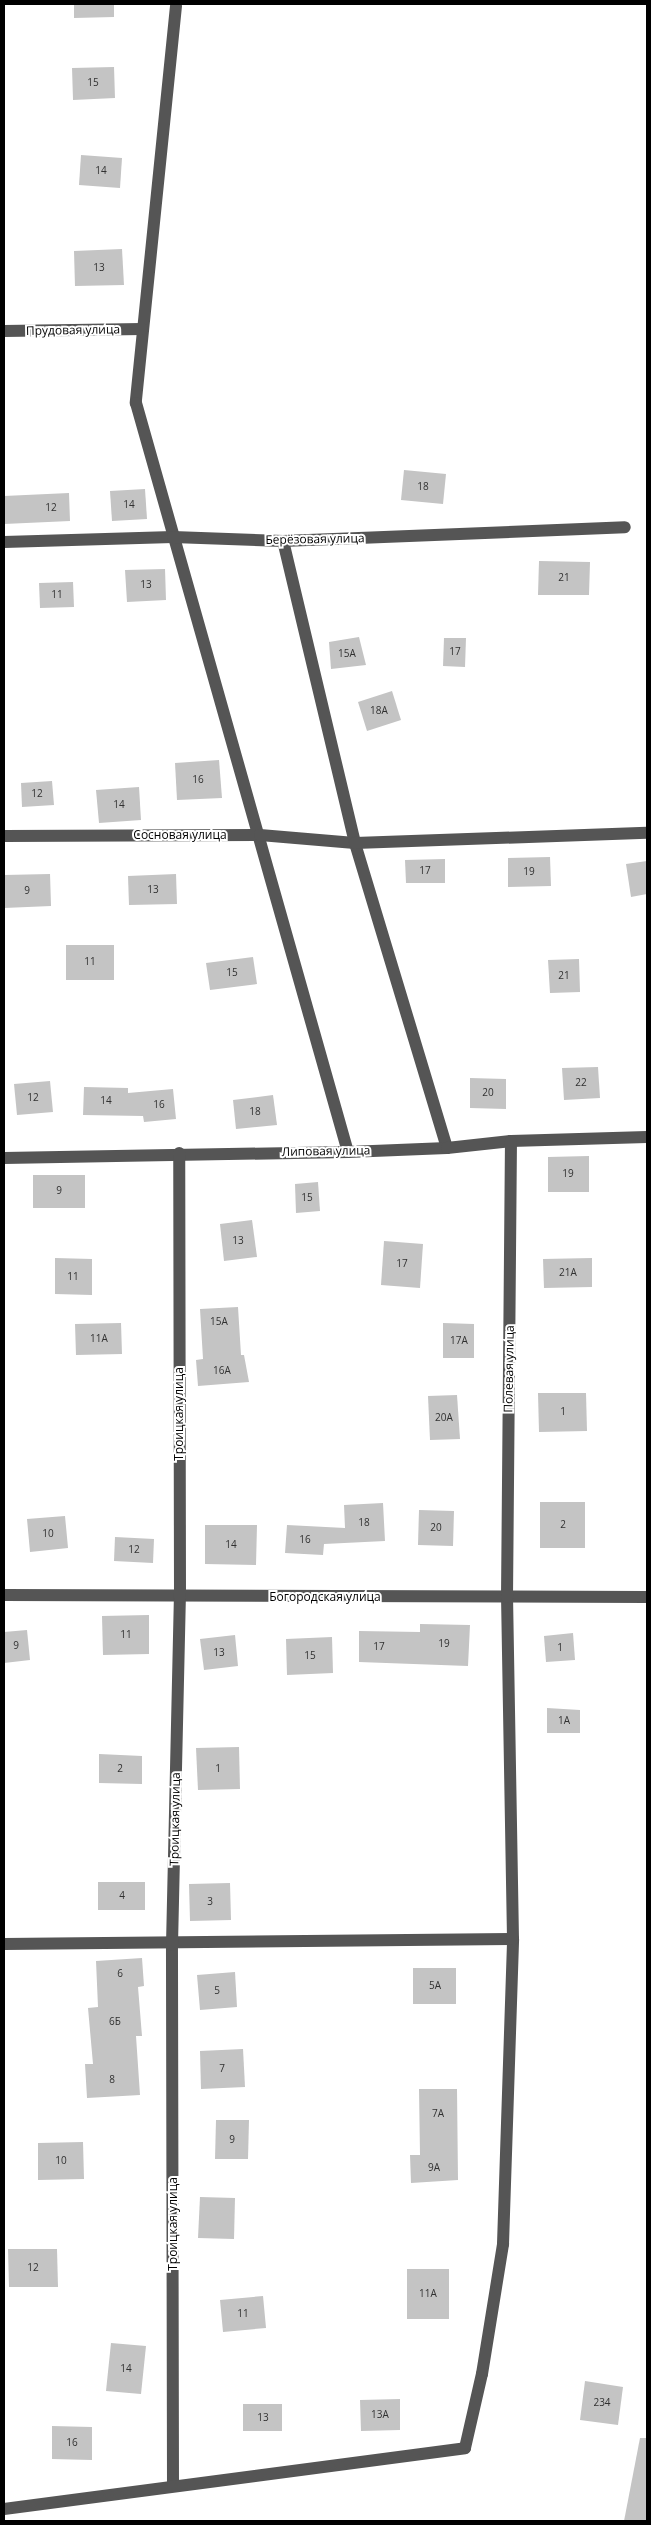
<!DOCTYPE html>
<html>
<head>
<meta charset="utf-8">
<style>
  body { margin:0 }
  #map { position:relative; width:651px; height:2525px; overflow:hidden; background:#fff; font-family:"Open Sans",sans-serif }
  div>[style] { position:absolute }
  .building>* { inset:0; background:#c4c4c4 }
  .minor>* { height:12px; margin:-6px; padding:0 6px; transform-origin:6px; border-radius:6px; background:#555 }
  span { translate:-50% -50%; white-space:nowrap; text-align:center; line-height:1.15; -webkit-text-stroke:4px #fff; paint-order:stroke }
  .number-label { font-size:10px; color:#313131 }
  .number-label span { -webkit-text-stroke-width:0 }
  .street-label { font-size:12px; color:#000 }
  .frame { position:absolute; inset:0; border:5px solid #000; pointer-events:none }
</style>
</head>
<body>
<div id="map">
  <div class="building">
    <i style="clip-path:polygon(74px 4px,114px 4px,114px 17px,74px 18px)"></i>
    <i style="clip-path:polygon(114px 67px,115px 98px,73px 100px,72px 68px)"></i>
    <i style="clip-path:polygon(81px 155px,122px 158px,120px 188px,79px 185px)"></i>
    <i style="clip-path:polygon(122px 249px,124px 285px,75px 286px,74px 251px)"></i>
    <i style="clip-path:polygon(404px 470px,446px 474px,443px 504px,401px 500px)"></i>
    <i style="clip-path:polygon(145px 489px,147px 519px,112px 521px,110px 491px)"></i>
    <i style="clip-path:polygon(69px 493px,70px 521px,4px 524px,4px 496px)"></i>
    <i style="clip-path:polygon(539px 561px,590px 562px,589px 595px,538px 595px)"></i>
    <i style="clip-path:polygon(165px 569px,166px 600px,127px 602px,125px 570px)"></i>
    <i style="clip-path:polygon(73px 582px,74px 607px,40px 608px,39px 583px)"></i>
    <i style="clip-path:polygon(359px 637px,366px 665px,331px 669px,329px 642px)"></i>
    <i style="clip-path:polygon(444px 638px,466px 638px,465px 667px,443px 666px)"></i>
    <i style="clip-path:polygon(392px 691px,401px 720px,367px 731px,358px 702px)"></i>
    <i style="clip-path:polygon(219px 760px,222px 798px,177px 800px,175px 763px)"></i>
    <i style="clip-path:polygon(52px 781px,54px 805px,22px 807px,21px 783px)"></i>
    <i style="clip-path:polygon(139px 787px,141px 820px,99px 823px,96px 790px)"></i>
    <i style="clip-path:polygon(550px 857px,551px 886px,508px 887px,508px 858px)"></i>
    <i style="clip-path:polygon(445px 859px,445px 883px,406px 883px,405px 860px)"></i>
    <i style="clip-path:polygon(647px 861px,647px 894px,631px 897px,626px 864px)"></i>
    <i style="clip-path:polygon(50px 874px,51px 906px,4px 908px,4px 875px)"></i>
    <i style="clip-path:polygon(176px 874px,177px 904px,129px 905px,128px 876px)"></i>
    <i style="clip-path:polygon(66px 945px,114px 945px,114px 980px,66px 980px)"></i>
    <i style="clip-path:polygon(253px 957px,257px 984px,210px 990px,206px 963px)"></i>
    <i style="clip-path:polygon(579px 959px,580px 992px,550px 993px,548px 960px)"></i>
    <i style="clip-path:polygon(598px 1067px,600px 1098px,564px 1100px,562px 1068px)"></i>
    <i style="clip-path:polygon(470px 1078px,506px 1079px,506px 1109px,470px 1108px)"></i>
    <i style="clip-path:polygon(50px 1081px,53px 1112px,17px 1115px,14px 1084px)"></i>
    <i style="clip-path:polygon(84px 1087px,128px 1088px,128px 1093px,173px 1089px,176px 1119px,144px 1122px,143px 1116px,83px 1115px)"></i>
    <i style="clip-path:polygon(273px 1095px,277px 1125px,236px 1129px,233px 1100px)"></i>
    <i style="clip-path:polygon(589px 1156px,589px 1192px,548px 1192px,548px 1157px)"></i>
    <i style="clip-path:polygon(33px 1175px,85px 1175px,85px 1208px,33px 1208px)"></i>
    <i style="clip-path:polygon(318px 1182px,320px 1211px,296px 1213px,295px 1184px)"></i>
    <i style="clip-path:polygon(252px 1220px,257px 1257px,224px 1261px,220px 1224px)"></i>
    <i style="clip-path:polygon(384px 1241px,423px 1244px,420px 1288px,381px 1285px)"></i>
    <i style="clip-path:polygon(55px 1258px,92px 1259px,92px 1295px,55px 1294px)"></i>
    <i style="clip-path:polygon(592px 1258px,592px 1287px,544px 1288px,543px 1259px)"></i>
    <i style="clip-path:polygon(238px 1307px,241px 1355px,244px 1355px,249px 1382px,198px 1386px,196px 1360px,203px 1359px,200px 1309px)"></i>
    <i style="clip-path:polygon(121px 1323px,122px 1354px,76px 1355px,75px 1324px)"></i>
    <i style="clip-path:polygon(443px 1323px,474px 1324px,474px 1358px,443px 1358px)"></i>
    <i style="clip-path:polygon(538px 1393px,586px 1393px,587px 1431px,539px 1432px)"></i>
    <i style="clip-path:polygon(457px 1395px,460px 1439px,430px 1440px,428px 1396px)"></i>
    <i style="clip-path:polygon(540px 1502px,585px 1502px,585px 1548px,540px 1548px)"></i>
    <i style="clip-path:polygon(383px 1503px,385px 1541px,324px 1544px,323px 1555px,285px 1553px,287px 1525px,345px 1528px,344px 1505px)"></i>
    <i style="clip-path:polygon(419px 1510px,454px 1511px,453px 1546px,418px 1545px)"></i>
    <i style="clip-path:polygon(65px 1516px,68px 1548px,30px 1552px,27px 1519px)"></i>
    <i style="clip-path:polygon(205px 1525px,257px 1525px,256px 1565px,205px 1564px)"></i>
    <i style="clip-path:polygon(115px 1537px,154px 1539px,153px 1563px,114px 1561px)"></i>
    <i style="clip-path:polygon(149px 1615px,149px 1654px,103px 1655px,102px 1616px)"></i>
    <i style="clip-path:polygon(420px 1624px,470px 1625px,468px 1666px,359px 1662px,359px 1631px,420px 1632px)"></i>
    <i style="clip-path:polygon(27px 1630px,30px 1660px,4px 1663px,4px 1632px)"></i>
    <i style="clip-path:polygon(573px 1633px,575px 1660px,546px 1662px,544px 1636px)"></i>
    <i style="clip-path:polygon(235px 1635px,238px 1666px,204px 1670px,200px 1639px)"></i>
    <i style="clip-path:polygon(332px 1637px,333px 1673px,287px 1675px,286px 1639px)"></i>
    <i style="clip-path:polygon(547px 1708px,580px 1710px,580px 1733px,547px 1733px)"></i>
    <i style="clip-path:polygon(239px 1747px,240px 1789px,198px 1790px,196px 1748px)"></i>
    <i style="clip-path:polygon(99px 1754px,142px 1756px,142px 1784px,99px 1783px)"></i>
    <i style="clip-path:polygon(98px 1882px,145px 1882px,145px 1910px,98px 1910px)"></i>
    <i style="clip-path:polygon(230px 1883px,231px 1920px,190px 1921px,189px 1884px)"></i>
    <i style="clip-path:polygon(142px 1958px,144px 1986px,138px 1987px,142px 2036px,136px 2036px,140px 2095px,87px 2098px,85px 2064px,93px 2064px,88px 2008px,98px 2007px,96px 1961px)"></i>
    <i style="clip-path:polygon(413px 1968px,456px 1968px,456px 2004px,413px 2004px)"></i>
    <i style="clip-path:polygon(235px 1972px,237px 2007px,200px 2010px,197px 1975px)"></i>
    <i style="clip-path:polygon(243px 2049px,245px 2087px,201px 2089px,200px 2051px)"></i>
    <i style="clip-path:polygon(419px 2089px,457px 2089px,458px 2180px,411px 2183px,410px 2155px,420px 2155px)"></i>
    <i style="clip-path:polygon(216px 2120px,249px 2120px,248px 2159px,215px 2159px)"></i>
    <i style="clip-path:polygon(83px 2142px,84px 2179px,38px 2180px,38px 2143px)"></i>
    <i style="clip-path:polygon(200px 2197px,235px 2198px,234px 2239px,198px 2238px)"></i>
    <i style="clip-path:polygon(8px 2249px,57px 2249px,58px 2287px,9px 2287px)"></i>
    <i style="clip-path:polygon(407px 2269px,449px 2269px,449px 2319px,407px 2319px)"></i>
    <i style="clip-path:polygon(263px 2296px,266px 2328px,223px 2332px,220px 2300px)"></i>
    <i style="clip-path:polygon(111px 2343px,146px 2346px,141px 2394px,106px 2391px)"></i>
    <i style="clip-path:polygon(585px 2381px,623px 2387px,618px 2425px,580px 2420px)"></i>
    <i style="clip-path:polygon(400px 2399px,400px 2430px,361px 2431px,360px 2400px)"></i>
    <i style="clip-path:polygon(243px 2404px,282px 2404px,282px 2431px,243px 2431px)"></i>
    <i style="clip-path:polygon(52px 2426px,92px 2427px,92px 2460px,52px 2459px)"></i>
    <i style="clip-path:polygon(640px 2438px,647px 2438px,647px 2521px,624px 2521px)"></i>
  </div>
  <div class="minor">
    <i style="left:176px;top:6px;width:399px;rotate:95.8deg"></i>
    <i style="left:136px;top:403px;width:778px;rotate:74.2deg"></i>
    <i style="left:4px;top:331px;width:138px;rotate:-0.8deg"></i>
    <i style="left:4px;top:542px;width:169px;rotate:-1.7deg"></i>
    <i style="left:173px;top:537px;width:110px;rotate:2.1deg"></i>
    <i style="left:283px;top:541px;width:342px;rotate:-2.3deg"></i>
    <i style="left:4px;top:836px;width:256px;rotate:-0.2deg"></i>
    <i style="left:260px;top:835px;width:95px;rotate:4.8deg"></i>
    <i style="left:355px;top:843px;width:310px;rotate:-103.4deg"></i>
    <i style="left:447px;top:1148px;width:319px;rotate:-106.8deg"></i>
    <i style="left:355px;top:843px;width:292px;rotate:-2deg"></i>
    <i style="left:4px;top:1158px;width:344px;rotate:-1deg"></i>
    <i style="left:348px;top:1152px;width:99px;rotate:-2.3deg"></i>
    <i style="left:447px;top:1148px;width:64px;rotate:-6.2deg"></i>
    <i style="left:511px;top:1141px;width:136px;rotate:-1.7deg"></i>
    <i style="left:4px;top:1595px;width:643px;rotate:0.18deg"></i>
    <i style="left:4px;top:1944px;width:509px;rotate:-0.56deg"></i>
    <i style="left:173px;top:2485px;width:540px;rotate:-90.11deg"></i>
    <i style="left:172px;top:1945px;width:348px;rotate:-88.7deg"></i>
    <i style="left:180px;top:1597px;width:444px;rotate:-90.1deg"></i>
    <i style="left:4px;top:2509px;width:465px;rotate:-7.5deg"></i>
    <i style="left:465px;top:2448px;width:76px;rotate:-77.1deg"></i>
    <i style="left:482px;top:2374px;width:132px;rotate:-80.8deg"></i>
    <i style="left:503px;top:2244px;width:305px;rotate:-88.1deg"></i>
    <i style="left:513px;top:1939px;width:342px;rotate:-91deg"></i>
    <i style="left:507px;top:1597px;width:456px;rotate:-89.5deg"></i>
  </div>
  <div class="number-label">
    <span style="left:93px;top:83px">15</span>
    <span style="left:101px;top:171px">14</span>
    <span style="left:99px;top:268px">13</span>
    <span style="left:423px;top:487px">18</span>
    <span style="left:129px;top:505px">14</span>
    <span style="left:51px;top:508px">12</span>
    <span style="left:564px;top:578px">21</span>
    <span style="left:146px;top:585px">13</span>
    <span style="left:57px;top:595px">11</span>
    <span style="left:455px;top:652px">17</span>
    <span style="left:347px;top:654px">15А</span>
    <span style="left:379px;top:711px">18А</span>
    <span style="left:198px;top:780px">16</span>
    <span style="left:37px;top:794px">12</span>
    <span style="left:119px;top:805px">14</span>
    <span style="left:425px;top:871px">17</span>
    <span style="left:529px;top:872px">19</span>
    <span style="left:153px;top:890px">13</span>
    <span style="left:27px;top:891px">9</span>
    <span style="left:90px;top:962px">11</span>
    <span style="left:232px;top:973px">15</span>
    <span style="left:564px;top:976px">21</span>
    <span style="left:581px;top:1083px">22</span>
    <span style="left:488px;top:1093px">20</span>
    <span style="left:33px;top:1098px">12</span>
    <span style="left:106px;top:1101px">14</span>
    <span style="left:159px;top:1105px">16</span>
    <span style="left:255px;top:1112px">18</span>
    <span style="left:568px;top:1174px">19</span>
    <span style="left:59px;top:1191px">9</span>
    <span style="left:307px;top:1198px">15</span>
    <span style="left:238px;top:1241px">13</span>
    <span style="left:402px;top:1264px">17</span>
    <span style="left:568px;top:1273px">21А</span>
    <span style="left:73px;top:1277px">11</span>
    <span style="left:219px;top:1322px">15А</span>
    <span style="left:99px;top:1339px">11А</span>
    <span style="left:459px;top:1341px">17А</span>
    <span style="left:222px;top:1371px">16А</span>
    <span style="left:563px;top:1412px">1</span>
    <span style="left:444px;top:1418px">20А</span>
    <span style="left:364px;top:1523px">18</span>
    <span style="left:563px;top:1525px">2</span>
    <span style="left:436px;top:1528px">20</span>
    <span style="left:48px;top:1534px">10</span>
    <span style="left:305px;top:1540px">16</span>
    <span style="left:231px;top:1545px">14</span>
    <span style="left:134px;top:1550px">12</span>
    <span style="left:126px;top:1635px">11</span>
    <span style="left:444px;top:1644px">19</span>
    <span style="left:16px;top:1646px">9</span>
    <span style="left:379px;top:1647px">17</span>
    <span style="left:560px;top:1648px">1</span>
    <span style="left:219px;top:1653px">13</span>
    <span style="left:310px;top:1656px">15</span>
    <span style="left:564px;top:1721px">1А</span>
    <span style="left:120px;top:1769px">2</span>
    <span style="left:218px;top:1769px">1</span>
    <span style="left:122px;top:1896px">4</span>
    <span style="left:210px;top:1902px">3</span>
    <span style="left:120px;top:1974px">6</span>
    <span style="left:435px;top:1986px">5А</span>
    <span style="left:217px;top:1991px">5</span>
    <span style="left:115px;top:2022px">6Б</span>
    <span style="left:222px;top:2069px">7</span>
    <span style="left:112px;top:2080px">8</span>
    <span style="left:438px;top:2114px">7А</span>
    <span style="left:232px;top:2140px">9</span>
    <span style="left:61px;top:2161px">10</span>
    <span style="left:434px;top:2168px">9А</span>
    <span style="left:33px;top:2268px">12</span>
    <span style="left:428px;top:2294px">11А</span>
    <span style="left:243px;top:2314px">11</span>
    <span style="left:126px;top:2369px">14</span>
    <span style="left:602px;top:2403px">234</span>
    <span style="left:380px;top:2415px">13А</span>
    <span style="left:263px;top:2418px">13</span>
    <span style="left:72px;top:2443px">16</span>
  </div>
  <div class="street-label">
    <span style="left:73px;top:330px;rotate:-1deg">Прудовая улица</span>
    <span style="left:315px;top:539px;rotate:-1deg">Берёзовая улица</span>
    <span style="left:180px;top:835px">Сосновая улица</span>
    <span style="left:326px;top:1151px;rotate:-1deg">Липовая улица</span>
    <span style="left:509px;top:1369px;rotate:-89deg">Полевая улица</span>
    <span style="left:179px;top:1414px;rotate:-90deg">Троицкая улица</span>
    <span style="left:325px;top:1597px">Богородская улица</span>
    <span style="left:175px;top:1819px;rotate:-89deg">Троицкая улица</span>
    <span style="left:173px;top:2224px;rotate:-90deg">Троицкая улица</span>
  </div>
  <div class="frame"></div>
</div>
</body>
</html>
